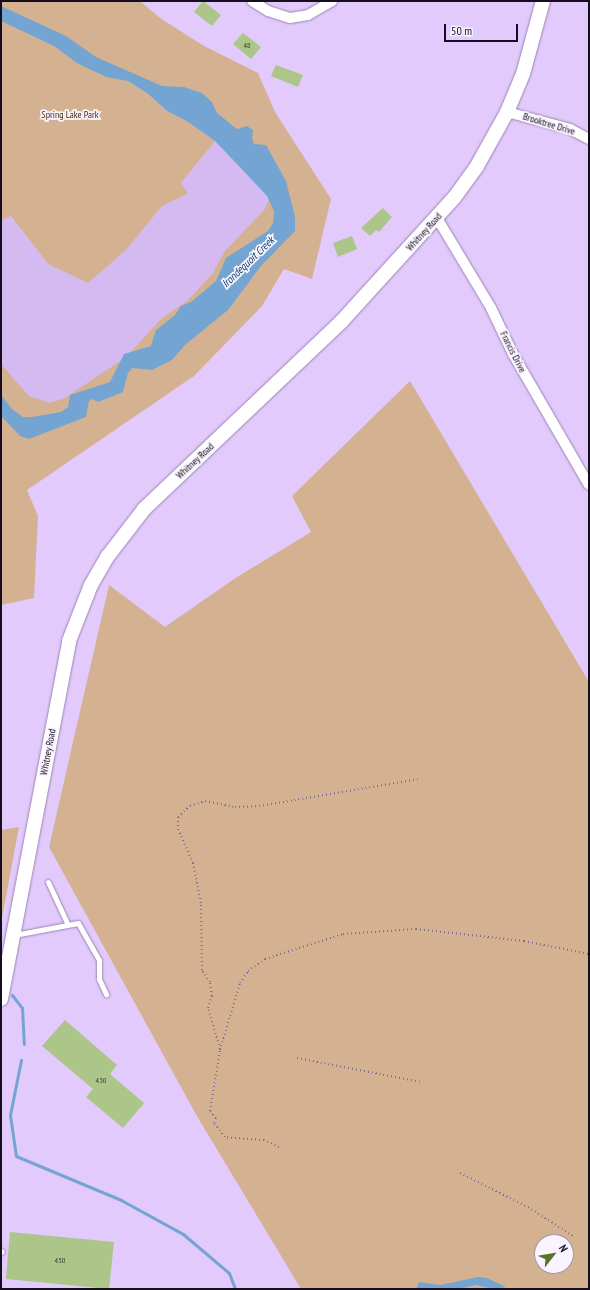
<!DOCTYPE html>
<html>
<head>
<meta charset="utf-8">
<style>
  body { margin:0 }
  #map { position:relative; width:590px; height:1290px; overflow:hidden; background:#e2cafc; font-family:"PT Sans Narrow",sans-serif }
  div>[style] { position:absolute }
  .built>* { inset:0; background:#d5baf1 }
  .green>* { inset:0; background:#d4b291 }
  .water>* { inset:0; background:#74a5d2 }
  .stream>* { height:3px; margin:-1.5px; padding:0 1.5px; transform-origin:1.5px; border-radius:1.5px; background:#74a5d2 }
  .building>* { inset:0; background:#acc589 }
  .path>* { height:2px; margin-top:-1px; transform-origin:0; background:repeating-linear-gradient(90deg,#7d6d8f 0 1px,transparent 0 4px) }
  .roads { filter:drop-shadow(0 0 1px #9b85b3) drop-shadow(0 0 1px #9b85b3) }
  .service>* { height:5px; margin:-2.5px; padding:0 2.5px; transform-origin:2.5px; border-radius:2.5px; background:#fff }
  .minor>* { height:10px; margin:-5px; padding:0 5px; transform-origin:5px; border-radius:5px; background:#fff }
  .secondary>* { height:14px; margin:-7px; padding:0 7px; transform-origin:7px; border-radius:7px; background:#fff }
  span { translate:-50% -50%; white-space:nowrap; text-align:center; line-height:1.15; -webkit-text-stroke:3.5px #f9f4ff; paint-order:stroke }
  .number-label { font-size:8px; color:#3c3c3a }
  .number-label span { -webkit-text-stroke-width:0 }
  .park-label { font-size:10px; color:#4b2b03 }
  .street-label { font-size:10px; color:#160e1f }
  .water-label { font-size:11px; color:#003c65; font-style:italic }
  .frame { position:absolute; inset:0; border:2px solid #160e1f; pointer-events:none }
  .north { position:absolute; left:534px; top:1234px; width:40px; height:40px; box-sizing:border-box; background:#f9f4ff; border:1px solid #9e98a5; border-radius:50%; rotate:59deg; font-size:11px; font-weight:700; line-height:16px; text-align:center; color:#160e1f }
  .north::after { content:''; display:block; margin:auto; width:14px; height:18px; background:#597428; clip-path:polygon(50% 0,100% 100%,50% 72%,0 100%) }
  .scale { position:absolute; left:444px; top:24px; width:74px; height:18px; box-sizing:border-box; border:2px solid #160e1f; border-top:0; padding-left:5px; font-size:12px; line-height:14px; white-space:nowrap; color:#160e1f; -webkit-text-stroke:3px #f9f4ff; paint-order:stroke }
</style>
</head>
<body>
<div id="map">
  <div class="built">
    <i style="clip-path:polygon(215px 141px,267px 196px,274px 211px,220px 272px,115px 371px,61px 412px,1px 395px,1px 221px,11px 216px,48px 264px,126px 250px)"></i>
  </div>
  <div class="green">
    <i style="clip-path:polygon(1px 1px,140px 1px,160px 18px,204px 46px,258px 73px,275px 112px,331px 199px,312px 279px,284px 269px,262px 306px,194px 376px,27px 490px,38px 516px,34px 598px,1px 605px,1px 364px,29px 396px,49px 403px,63px 399px,125px 358px,162px 318px,187px 301px,213px 273px,224px 252px,265px 209px,273px 189px,205px 117px,133px 84px,148px 94px,167px 111px,188px 122px,215px 141px,181px 183px,187px 192px,187px 194px,162px 206px,126px 250px,88px 283px,48px 264px,11px 216px,1px 221px)"></i>
    <i style="clip-path:polygon(evenodd,410px 381px,589px 682px,589px 1289px,301px 1289px,198px 1118px,49px 847px,109px 585px,165px 627px,234px 579px,311px 532px,292px 496px,410px 381px,542px 1242px,566px 1242px,566px 1266px,542px 1266px,542px 1242px)"></i>
    <i style="clip-path:polygon(19px 827px,1px 923px,1px 830px)"></i>
  </div>
  <div class="water">
    <i style="clip-path:polygon(1px 6px,66px 36px,96px 57px,162px 86px,184px 87px,202px 93px,212px 102px,217px 113px,237px 129px,247px 126px,253px 130px,252px 138px,254px 144px,266px 145px,286px 181px,295px 217px,295px 231px,261px 266px,228px 310px,185px 345px,172px 360px,152px 370px,132px 368px,128px 373px,123px 392px,98px 402px,92px 399px,89px 401px,86px 417px,29px 439px,20px 436px,1px 416px,1px 395px,12px 409px,23px 417px,32px 417px,61px 412px,68px 407px,70px 395px,110px 382px,124px 354px,151px 346px,156px 330px,175px 315px,181px 306px,191px 302px,216px 281px,226px 258px,268px 231px,273px 223px,274px 211px,267px 196px,215px 141px,188px 122px,167px 111px,148px 94px,128px 81px,106px 77px,77px 63px,54px 46px,1px 21px)"></i>
    <i style="clip-path:polygon(478px 1277px,487px 1278px,506px 1287px,494px 1289px,476px 1285px,459px 1289px,416px 1289px,419px 1282px,440px 1285px)"></i>
  </div>
  <div class="stream">
    <i style="left:12px;top:995px;width:16px;rotate:52deg"></i>
    <i style="left:22px;top:1008px;width:36px;rotate:87deg"></i>
    <i style="left:21px;top:1060px;width:56px;rotate:101.3deg"></i>
    <i style="left:10px;top:1115px;width:41px;rotate:81.7deg"></i>
    <i style="left:16px;top:1156px;width:114px;rotate:22.7deg"></i>
    <i style="left:121px;top:1200px;width:71px;rotate:28.7deg"></i>
    <i style="left:183px;top:1234px;width:60px;rotate:40.3deg"></i>
    <i style="left:229px;top:1273px;width:17px;rotate:69deg"></i>
  </div>
  <div class="building">
    <i style="clip-path:polygon(203px 1px,221px 15px,212px 26px,194px 12px)"></i>
    <i style="clip-path:polygon(243px 33px,261px 47px,251px 59px,233px 44px)"></i>
    <i style="clip-path:polygon(276px 65px,303px 75px,298px 87px,271px 76px)"></i>
    <i style="clip-path:polygon(383px 208px,392px 217px,379px 232px,376px 230px,370px 236px,361px 228px)"></i>
    <i style="clip-path:polygon(352px 236px,357px 249px,338px 257px,333px 243px)"></i>
    <i style="clip-path:polygon(65px 1020px,117px 1065px,110px 1074px,144px 1103px,123px 1128px,86px 1097px,93px 1089px,42px 1046px)"></i>
    <i style="clip-path:polygon(10px 1232px,114px 1242px,109px 1289px,6px 1279px)"></i>
  </div>
  <div class="path">
    <i style="left:220px;top:1049px;width:43px;rotate:-106.3deg"></i>
    <i style="left:208px;top:1008px;width:13px;rotate:-72deg"></i>
    <i style="left:212px;top:996px;width:14px;rotate:-98deg"></i>
    <i style="left:210px;top:982px;width:14px;rotate:-124deg"></i>
    <i style="left:202px;top:970px;width:67px;rotate:-90.9deg"></i>
    <i style="left:201px;top:903px;width:41px;rotate:-101.3deg"></i>
    <i style="left:193px;top:863px;width:36px;rotate:-114deg"></i>
    <i style="left:178px;top:830px;width:13px;rotate:-90deg"></i>
    <i style="left:178px;top:817px;width:16px;rotate:-43deg"></i>
    <i style="left:190px;top:806px;width:16px;rotate:-18deg"></i>
    <i style="left:205px;top:801px;width:31px;rotate:11deg"></i>
    <i style="left:235px;top:807px;width:24px;rotate:-2deg"></i>
    <i style="left:259px;top:806px;width:161px;rotate:-9.6deg"></i>
    <i style="left:297px;top:1058px;width:125px;rotate:11deg"></i>
    <i style="left:279px;top:1147px;width:17px;rotate:-155deg"></i>
    <i style="left:264px;top:1140px;width:39px;rotate:-176deg"></i>
    <i style="left:225px;top:1137px;width:18px;rotate:-128deg"></i>
    <i style="left:214px;top:1123px;width:5px;rotate:-68deg"></i>
    <i style="left:216px;top:1118px;width:9px;rotate:-131deg"></i>
    <i style="left:210px;top:1111px;width:62px;rotate:-80.7deg"></i>
    <i style="left:220px;top:1050px;width:70px;rotate:-73.4deg"></i>
    <i style="left:240px;top:983px;width:14px;rotate:-56deg"></i>
    <i style="left:248px;top:971px;width:21px;rotate:-35deg"></i>
    <i style="left:265px;top:959px;width:82px;rotate:-17.8deg"></i>
    <i style="left:343px;top:934px;width:73px;rotate:-3.9deg"></i>
    <i style="left:416px;top:929px;width:109px;rotate:6.3deg"></i>
    <i style="left:524px;top:941px;width:66px;rotate:11.3deg"></i>
    <i style="left:460px;top:1173px;width:76px;rotate:26.6deg"></i>
    <i style="left:528px;top:1207px;width:54px;rotate:32.8deg"></i>
  </div>
  <div class="roads">
    <div class="service">
      <i style="left:48px;top:882px;width:45px;rotate:65.1deg"></i>
      <i style="left:14px;top:935px;width:65px;rotate:-10.6deg"></i>
      <i style="left:78px;top:923px;width:43px;rotate:60.4deg"></i>
      <i style="left:99px;top:960px;width:19px;rotate:90deg"></i>
      <i style="left:99px;top:979px;width:17px;rotate:65deg"></i>
      <i style="left:1px;top:1251px;width:1px;rotate:45deg"></i>
    </div>
    <div class="minor">
      <i style="left:252px;top:1px;width:19px;rotate:32deg"></i>
      <i style="left:268px;top:11px;width:23px;rotate:18deg"></i>
      <i style="left:290px;top:18px;width:18px;rotate:-9deg"></i>
      <i style="left:308px;top:15px;width:28px;rotate:-30deg"></i>
      <i style="left:507px;top:112px;width:65px;rotate:15.1deg"></i>
      <i style="left:570px;top:129px;width:21px;rotate:28deg"></i>
      <i style="left:437px;top:218px;width:105px;rotate:59deg"></i>
      <i style="left:491px;top:308px;width:51px;rotate:64.4deg"></i>
      <i style="left:513px;top:354px;width:151px;rotate:59.9deg"></i>
    </div>
    <div class="secondary">
      <i style="left:1px;top:999px;width:364px;rotate:-79.2deg"></i>
      <i style="left:69px;top:641px;width:60px;rotate:-68.6deg"></i>
      <i style="left:91px;top:585px;width:34px;rotate:-60deg"></i>
      <i style="left:108px;top:556px;width:59px;rotate:-52.5deg"></i>
      <i style="left:144px;top:509px;width:272px;rotate:-43.5deg"></i>
      <i style="left:341px;top:322px;width:168px;rotate:-47.7deg"></i>
      <i style="left:454px;top:198px;width:39px;rotate:-54deg"></i>
      <i style="left:477px;top:166px;width:62px;rotate:-60.9deg"></i>
      <i style="left:507px;top:112px;width:41px;rotate:-67.2deg"></i>
      <i style="left:523px;top:74px;width:76px;rotate:-74.7deg"></i>
    </div>
  </div>
  <div class="number-label">
    <span style="left:247px;top:46px">48</span>
    <span style="left:101px;top:1081px">430</span>
    <span style="left:60px;top:1261px">450</span>
  </div>
  <div class="park-label">
    <span style="left:70px;top:115px">Spring Lake Park</span>
  </div>
  <div class="street-label">
    <span style="left:549px;top:124px;rotate:17deg">Brooktree Drive</span>
    <span style="left:424px;top:232px;rotate:-48deg">Whitney Road</span>
    <span style="left:513px;top:352px;rotate:63deg">Francis Drive</span>
    <span style="left:195px;top:461px;rotate:-43deg">Whitney Road</span>
    <span style="left:48px;top:752px;rotate:-79deg">Whitney Road</span>
  </div>
  <div class="water-label">
    <span style="left:248px;top:262px;rotate:-44deg">Irondequoit Creek</span>
  </div>
  <div class="frame"></div>
  <div class="north">N</div>
  <div class="scale">50 m</div>
</div>
</body>
</html>
